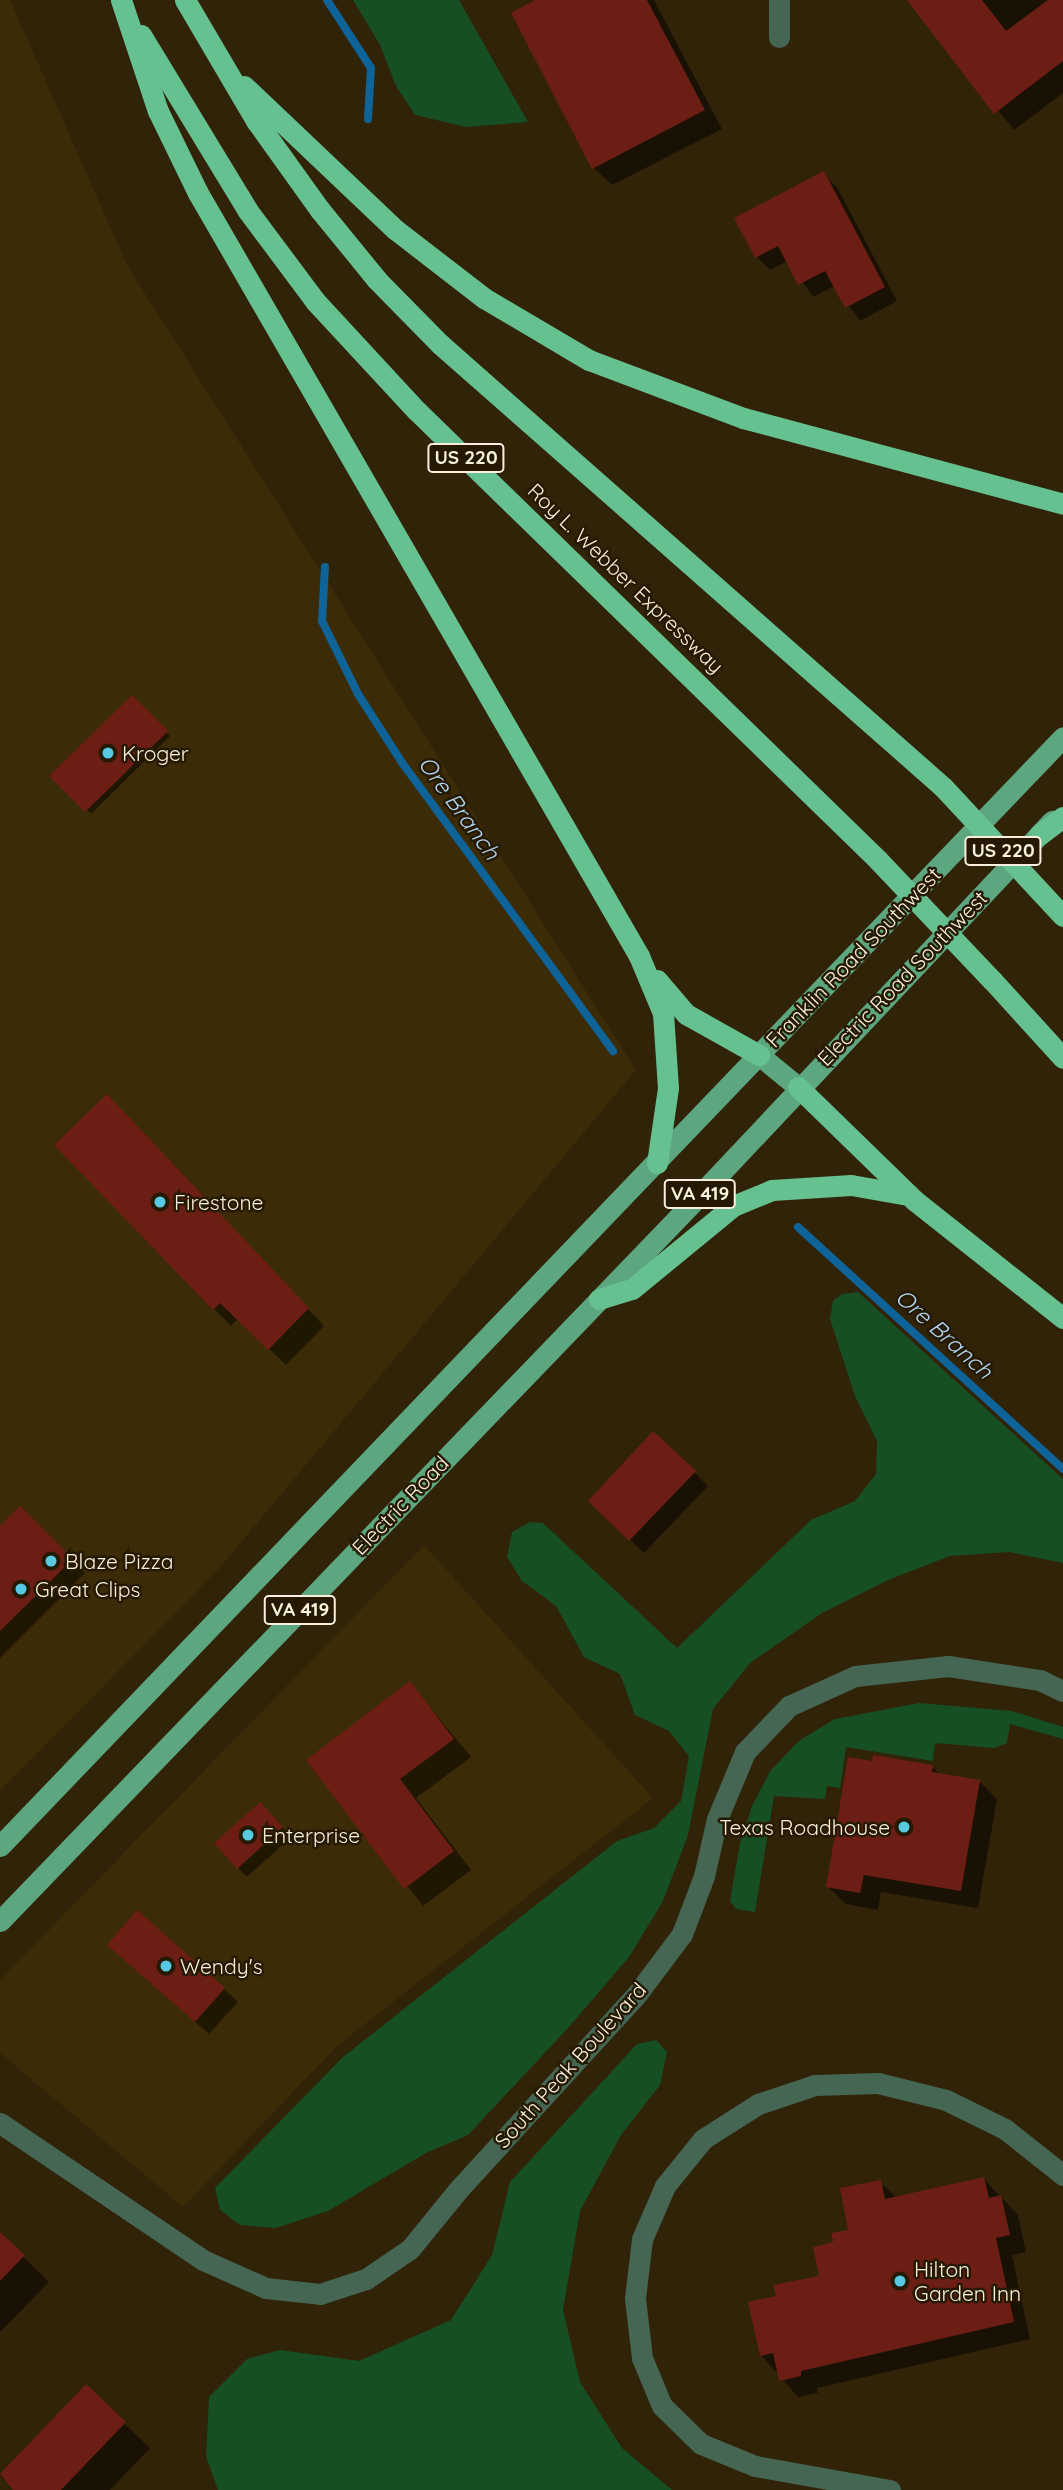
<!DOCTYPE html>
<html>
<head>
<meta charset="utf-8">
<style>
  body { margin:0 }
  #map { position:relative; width:1063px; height:2490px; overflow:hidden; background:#302308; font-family:Quicksand,sans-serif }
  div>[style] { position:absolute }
  .built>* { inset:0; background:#3c2b07 }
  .green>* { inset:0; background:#164f24 }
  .shadow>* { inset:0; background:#0007 }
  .stream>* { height:8px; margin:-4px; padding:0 4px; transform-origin:4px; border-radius:4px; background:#0e6398 }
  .building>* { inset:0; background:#6c1e14 }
  .minor>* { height:21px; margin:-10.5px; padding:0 10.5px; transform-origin:10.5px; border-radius:10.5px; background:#446653 }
  .major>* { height:21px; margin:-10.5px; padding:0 10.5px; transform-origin:10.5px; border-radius:10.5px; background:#5da780 }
  .highway>* { height:21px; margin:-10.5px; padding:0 10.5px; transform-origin:10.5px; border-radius:10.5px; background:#66c191 }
  .highway-bridge>* { height:21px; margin:-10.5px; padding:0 10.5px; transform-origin:10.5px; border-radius:10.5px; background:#66c191 }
  .dots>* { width:19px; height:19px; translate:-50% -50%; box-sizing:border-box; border:4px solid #261901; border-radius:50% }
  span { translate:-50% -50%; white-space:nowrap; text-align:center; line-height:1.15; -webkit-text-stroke:5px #261901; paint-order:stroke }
  .shield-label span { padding:2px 5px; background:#261901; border:2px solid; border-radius:5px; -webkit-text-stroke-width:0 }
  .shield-label { font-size:19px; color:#f8efdf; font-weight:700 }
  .street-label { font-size:21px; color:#f8efdf }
  .poi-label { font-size:21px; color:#f8efdf }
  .left { translate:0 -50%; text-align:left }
  .right { translate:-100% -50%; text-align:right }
  .water-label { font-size:23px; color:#afd3f1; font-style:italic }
</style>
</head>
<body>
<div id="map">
  <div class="built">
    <i style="clip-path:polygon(0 0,10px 0,127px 265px,636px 1070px,218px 1570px,0 1791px)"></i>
    <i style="clip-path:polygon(424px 1545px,653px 1798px,337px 2046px,183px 2207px,0 2053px,0 1980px)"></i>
  </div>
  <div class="green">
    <i style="clip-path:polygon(353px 0,459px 0,528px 122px,466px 127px,415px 115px,396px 86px,380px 45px)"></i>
    <i style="clip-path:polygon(858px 1292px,1063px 1479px,1063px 1563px,1009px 1552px,950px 1556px,888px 1580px,822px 1613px,750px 1663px,713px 1709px,688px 1835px,663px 1901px,629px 1957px,569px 2027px,468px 2135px,426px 2153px,328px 2211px,276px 2228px,240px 2225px,220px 2210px,215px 2188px,343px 2057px,617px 1841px,654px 1828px,681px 1801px,689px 1756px,669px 1731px,635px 1715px,620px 1674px,584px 1657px,556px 1606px,522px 1581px,507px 1557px,512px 1532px,530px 1522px,543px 1523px,677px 1648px,811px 1520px,855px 1501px,876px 1474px,877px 1441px,855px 1396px,830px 1319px,833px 1301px,842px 1294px)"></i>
    <i style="clip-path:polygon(919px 1703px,1012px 1711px,1063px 1727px,1063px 1739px,1010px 1724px,1007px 1743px,994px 1748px,935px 1743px,933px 1761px,846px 1747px,840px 1788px,827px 1786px,825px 1799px,774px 1796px,755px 1912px,736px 1909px,730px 1901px,740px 1843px,752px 1806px,771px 1770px,800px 1740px,835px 1719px)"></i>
    <i style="clip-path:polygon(656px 2040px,667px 2052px,660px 2085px,621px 2135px,580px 2211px,563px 2310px,580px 2382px,622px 2448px,672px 2490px,218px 2490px,206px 2456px,209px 2397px,247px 2359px,280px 2350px,359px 2361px,451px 2320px,492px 2255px,510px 2182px,637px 2044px)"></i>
  </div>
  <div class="shadow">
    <i style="clip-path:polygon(539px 0,654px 0,722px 129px,612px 185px,594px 168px)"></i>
    <i style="clip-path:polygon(909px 0,1063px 0,1063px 93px,1014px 130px)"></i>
    <i style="clip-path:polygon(823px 174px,837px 187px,897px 301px,860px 321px,835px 286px,813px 297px,788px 261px,770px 270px,757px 257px)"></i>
    <i style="clip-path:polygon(132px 698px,170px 736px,91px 814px,52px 776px)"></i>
    <i style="clip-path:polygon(124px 1113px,324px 1326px,286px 1365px,238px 1319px,231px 1326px,56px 1145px)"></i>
    <i style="clip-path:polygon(694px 1472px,708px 1486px,644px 1553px,590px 1501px)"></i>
    <i style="clip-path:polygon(20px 1509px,85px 1573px,0 1658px,0 1529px)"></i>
    <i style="clip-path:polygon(410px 1683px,471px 1757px,416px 1798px,471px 1870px,423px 1906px,309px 1760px)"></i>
    <i style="clip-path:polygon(933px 1767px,940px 1775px,979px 1781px,997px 1799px,978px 1908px,881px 1892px,878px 1910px,846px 1904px,828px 1887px)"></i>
    <i style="clip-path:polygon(260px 1804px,291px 1837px,247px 1877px,238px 1868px)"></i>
    <i style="clip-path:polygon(123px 1958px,224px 1989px,238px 2002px,209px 2034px)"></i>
    <i style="clip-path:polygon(984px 2179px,1018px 2215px,1026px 2252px,1012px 2255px,1030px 2339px,817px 2388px,818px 2393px,798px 2397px,761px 2355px,778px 2298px,821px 2277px,835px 2244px,850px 2231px,880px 2182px,897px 2198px)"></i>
    <i style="clip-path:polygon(0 2234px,49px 2282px,0 2332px)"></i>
    <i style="clip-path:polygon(86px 2387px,150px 2448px,110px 2490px,15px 2490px,1px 2476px)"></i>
  </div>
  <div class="stream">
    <i style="left:327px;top:0;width:81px;rotate:57.1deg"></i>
    <i style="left:371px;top:68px;width:51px;rotate:93.4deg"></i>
    <i style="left:325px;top:567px;width:54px;rotate:93.2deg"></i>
    <i style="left:322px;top:621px;width:81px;rotate:63.7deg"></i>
    <i style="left:358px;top:694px;width:83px;rotate:57.3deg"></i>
    <i style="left:403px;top:764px;width:356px;rotate:53.8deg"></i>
    <i style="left:798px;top:1227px;width:359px;rotate:42.4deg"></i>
  </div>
  <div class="building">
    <i style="clip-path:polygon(535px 0,647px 0,705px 110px,592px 169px,511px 13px)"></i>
    <i style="clip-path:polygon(907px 0,982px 0,1006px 31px,1048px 0,1063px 0,1063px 61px,994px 114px)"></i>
    <i style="clip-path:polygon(824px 171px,885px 287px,845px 308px,825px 271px,798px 285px,778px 246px,755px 258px,734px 218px)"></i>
    <i style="clip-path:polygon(132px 695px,168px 731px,85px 812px,49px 776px)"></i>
    <i style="clip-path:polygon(107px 1094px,309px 1308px,268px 1350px,220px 1303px,213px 1310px,54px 1145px)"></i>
    <i style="clip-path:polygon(653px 1431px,696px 1471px,629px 1541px,588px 1501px)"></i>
    <i style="clip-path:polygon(20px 1506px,73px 1559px,0 1631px,0 1526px)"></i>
    <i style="clip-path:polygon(410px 1681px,454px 1739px,400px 1779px,454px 1851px,404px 1889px,306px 1760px)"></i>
    <i style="clip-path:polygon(873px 1755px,933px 1765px,932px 1772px,980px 1780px,961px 1891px,864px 1875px,860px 1893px,826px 1887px,848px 1757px,872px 1761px)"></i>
    <i style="clip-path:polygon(260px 1802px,283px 1827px,237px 1869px,214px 1843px)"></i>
    <i style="clip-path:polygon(137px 1910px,225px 1988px,195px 2022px,107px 1945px)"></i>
    <i style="clip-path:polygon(984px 2177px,989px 2198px,1001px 2195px,1010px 2235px,996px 2238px,1014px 2322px,801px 2371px,801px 2376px,779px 2381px,773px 2353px,760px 2356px,748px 2302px,776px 2296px,773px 2285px,819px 2276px,813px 2247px,833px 2242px,831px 2233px,848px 2230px,840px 2188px,881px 2180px,885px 2199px)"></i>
    <i style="clip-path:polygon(0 2232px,25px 2255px,0 2281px)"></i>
    <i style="clip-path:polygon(86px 2384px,126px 2422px,61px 2490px,13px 2490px,0 2474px)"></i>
  </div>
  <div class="minor">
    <i style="left:779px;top:0;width:37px;rotate:90deg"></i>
    <i style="left:0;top:2123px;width:245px;rotate:34deg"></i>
    <i style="left:203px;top:2260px;width:69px;rotate:24deg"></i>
    <i style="left:266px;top:2288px;width:54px;rotate:6.3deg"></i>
    <i style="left:320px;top:2294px;width:48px;rotate:-18.1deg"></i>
    <i style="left:366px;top:2279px;width:53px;rotate:-34.3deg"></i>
    <i style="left:410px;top:2249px;width:76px;rotate:-50.9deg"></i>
    <i style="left:458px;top:2190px;width:265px;rotate:-47.6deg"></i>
    <i style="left:637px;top:1994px;width:75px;rotate:-53.1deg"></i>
    <i style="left:682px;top:1934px;width:62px;rotate:-69.2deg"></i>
    <i style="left:704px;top:1876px;width:58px;rotate:-77.2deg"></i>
    <i style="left:717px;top:1819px;width:73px;rotate:-67.3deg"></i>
    <i style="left:745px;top:1752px;width:64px;rotate:-46.3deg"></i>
    <i style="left:789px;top:1706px;width:72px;rotate:-24.4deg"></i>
    <i style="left:855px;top:1676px;width:94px;rotate:-6.1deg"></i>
    <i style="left:948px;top:1666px;width:93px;rotate:8.7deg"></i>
    <i style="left:1040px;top:1680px;width:25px;rotate:26deg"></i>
    <i style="left:890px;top:2490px;width:137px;rotate:-169.9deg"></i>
    <i style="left:755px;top:2466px;width:58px;rotate:-157.8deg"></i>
    <i style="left:701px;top:2444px;width:54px;rotate:-135.7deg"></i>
    <i style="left:662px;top:2406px;width:52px;rotate:-112.6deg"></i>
    <i style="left:642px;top:2358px;width:60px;rotate:-96.7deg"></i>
    <i style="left:635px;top:2298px;width:59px;rotate:-83.2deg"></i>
    <i style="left:642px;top:2239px;width:58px;rotate:-66.5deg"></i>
    <i style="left:665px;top:2186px;width:60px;rotate:-51deg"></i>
    <i style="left:703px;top:2139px;width:65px;rotate:-32.5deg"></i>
    <i style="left:758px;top:2104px;width:60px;rotate:-18.4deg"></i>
    <i style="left:815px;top:2085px;width:63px;rotate:-1.8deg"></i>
    <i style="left:878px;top:2083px;width:70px;rotate:14deg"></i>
    <i style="left:946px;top:2100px;width:66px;rotate:26.2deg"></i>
    <i style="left:1005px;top:2129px;width:74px;rotate:38.4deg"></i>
  </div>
  <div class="major">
    <i style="left:759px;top:1055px;width:50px;rotate:39.4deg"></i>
    <i style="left:0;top:1846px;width:1536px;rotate:-46.21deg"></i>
    <i style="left:0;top:1921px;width:1001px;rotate:-46.05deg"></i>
    <i style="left:695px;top:1200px;width:521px;rotate:-46.71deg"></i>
  </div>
  <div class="highway">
    <i style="left:121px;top:0;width:117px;rotate:71.6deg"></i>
    <i style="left:158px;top:111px;width:91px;rotate:64deg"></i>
    <i style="left:198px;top:193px;width:881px;rotate:59.97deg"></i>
    <i style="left:639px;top:956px;width:62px;rotate:67.2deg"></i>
    <i style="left:663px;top:1013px;width:75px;rotate:86.2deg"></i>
    <i style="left:668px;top:1088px;width:76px;rotate:98.3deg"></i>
    <i style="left:185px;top:0;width:142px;rotate:59.5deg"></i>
    <i style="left:257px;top:122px;width:108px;rotate:54.4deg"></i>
    <i style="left:320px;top:210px;width:90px;rotate:50.8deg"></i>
    <i style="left:377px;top:280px;width:90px;rotate:45.5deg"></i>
    <i style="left:440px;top:344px;width:670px;rotate:41.37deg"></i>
    <i style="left:141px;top:35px;width:206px;rotate:58.7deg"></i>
    <i style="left:248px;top:211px;width:112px;rotate:53.3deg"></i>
    <i style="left:315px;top:301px;width:150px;rotate:47.2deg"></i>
    <i style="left:417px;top:411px;width:644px;rotate:44.24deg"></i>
    <i style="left:244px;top:86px;width:209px;rotate:43.5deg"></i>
    <i style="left:396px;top:230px;width:111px;rotate:37.7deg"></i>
    <i style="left:484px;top:298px;width:122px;rotate:30.6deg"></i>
    <i style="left:589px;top:360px;width:165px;rotate:20.6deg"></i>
    <i style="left:743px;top:418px;width:331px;rotate:15deg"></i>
    <i style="left:1039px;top:835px;width:30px;rotate:-37deg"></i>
    <i style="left:657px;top:980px;width:45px;rotate:49.5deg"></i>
    <i style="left:686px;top:1014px;width:84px;rotate:29.3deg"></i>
    <i style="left:992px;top:980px;width:105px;rotate:47.7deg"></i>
    <i style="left:798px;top:1087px;width:162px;rotate:44.2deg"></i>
    <i style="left:914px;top:1200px;width:190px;rotate:38.4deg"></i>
    <i style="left:599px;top:1299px;width:34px;rotate:-17deg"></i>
    <i style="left:632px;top:1289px;width:131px;rotate:-39.4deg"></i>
    <i style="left:733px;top:1206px;width:42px;rotate:-22.3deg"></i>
    <i style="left:772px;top:1190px;width:79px;rotate:-3.6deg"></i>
    <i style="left:851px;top:1185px;width:59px;rotate:9.8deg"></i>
  </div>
  <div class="highway-bridge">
    <i style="left:943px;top:787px;width:176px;rotate:47.1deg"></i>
    <i style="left:878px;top:860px;width:166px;rotate:46.5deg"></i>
  </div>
  <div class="dots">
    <i style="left:108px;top:753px;background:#58c9e3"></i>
    <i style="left:160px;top:1202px;background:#58c9e3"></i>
    <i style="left:51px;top:1561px;background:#58c9e3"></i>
    <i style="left:21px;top:1589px;background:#58c9e3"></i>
    <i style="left:904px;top:1827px;background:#58c9e3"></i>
    <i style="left:248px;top:1835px;background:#58c9e3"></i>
    <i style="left:166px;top:1966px;background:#58c9e3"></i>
    <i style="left:900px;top:2281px;background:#58c9e3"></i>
  </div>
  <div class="shield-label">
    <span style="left:466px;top:458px">US 220</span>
    <span style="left:1003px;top:851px">US 220</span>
    <span style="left:700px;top:1194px">VA 419</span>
    <span style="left:300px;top:1610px">VA 419</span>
  </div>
  <div class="street-label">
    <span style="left:626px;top:578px;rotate:44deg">Roy L. Webber Expressway</span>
    <span style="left:853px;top:957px;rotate:-46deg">Franklin Road Southwest</span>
    <span style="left:902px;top:978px;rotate:-46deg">Electric Road Southwest</span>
    <span style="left:400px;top:1505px;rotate:-46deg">Electric Road</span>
    <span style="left:570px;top:2065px;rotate:-48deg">South Peak Boulevard</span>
  </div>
  <div class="poi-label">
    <span class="left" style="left:122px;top:753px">Kroger</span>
    <span class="left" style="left:174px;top:1202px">Firestone</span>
    <span class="left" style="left:65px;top:1561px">Blaze Pizza</span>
    <span class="left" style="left:35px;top:1589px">Great Clips</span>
    <span class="right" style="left:890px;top:1827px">Texas Roadhouse</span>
    <span class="left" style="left:262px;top:1835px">Enterprise</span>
    <span class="left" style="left:180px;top:1966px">Wendy's</span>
    <span class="left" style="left:914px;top:2281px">Hilton<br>Garden Inn</span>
  </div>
  <div class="water-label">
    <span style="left:459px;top:808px;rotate:54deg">Ore Branch</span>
    <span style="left:944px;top:1334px;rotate:42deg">Ore Branch</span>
  </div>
</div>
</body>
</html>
